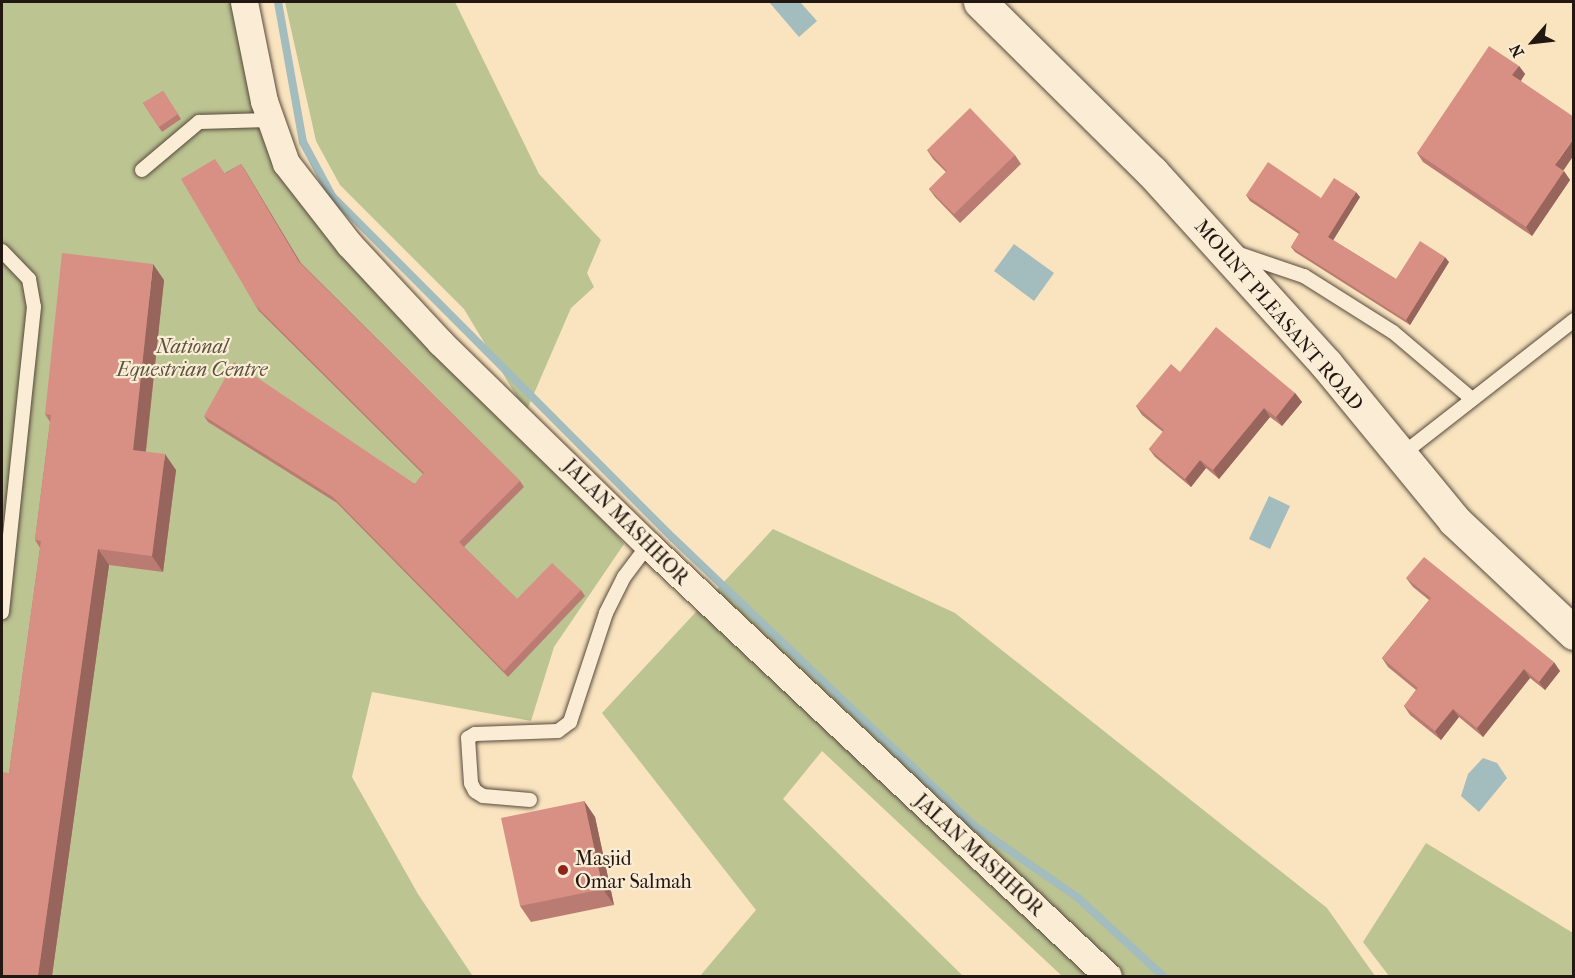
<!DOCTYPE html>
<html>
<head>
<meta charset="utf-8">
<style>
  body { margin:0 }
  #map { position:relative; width:1575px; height:978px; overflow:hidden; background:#f9e4bf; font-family:"IM FELL French Canon",serif }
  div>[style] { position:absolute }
  .green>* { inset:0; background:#bcc492 }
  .water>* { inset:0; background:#a3bcbd }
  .stream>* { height:8px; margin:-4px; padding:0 4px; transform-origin:4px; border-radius:4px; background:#a3bcbd }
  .roads { filter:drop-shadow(0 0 2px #584a3d) drop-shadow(0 0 2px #584a3d) }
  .lane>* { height:14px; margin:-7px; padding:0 7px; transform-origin:7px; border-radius:7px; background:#fbedd5 }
  .street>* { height:27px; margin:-13.5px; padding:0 13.5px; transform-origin:13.5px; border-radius:13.5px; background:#fbedd5 }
  .secondary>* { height:33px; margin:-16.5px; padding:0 16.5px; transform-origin:16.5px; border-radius:16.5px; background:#fbedd5 }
  .wall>* { inset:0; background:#ba7c72 }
  .shaded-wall>* { inset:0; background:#97655c }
  .building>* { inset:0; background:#d89084 }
  .dots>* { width:16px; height:16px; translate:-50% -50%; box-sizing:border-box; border:3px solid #fbedd5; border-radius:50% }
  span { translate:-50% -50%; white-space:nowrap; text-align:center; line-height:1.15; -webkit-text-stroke:4.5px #fbedd5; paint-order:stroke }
  .street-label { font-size:20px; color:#231712 }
  .park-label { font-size:20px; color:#59543f; font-style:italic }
  .poi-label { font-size:20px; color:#231712 }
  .left { translate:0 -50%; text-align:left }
  .frame { position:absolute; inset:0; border:3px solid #231712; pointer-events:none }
  .north { position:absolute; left:1503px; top:12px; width:60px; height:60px; -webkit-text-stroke:4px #fbedd5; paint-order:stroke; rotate:242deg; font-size:16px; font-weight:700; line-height:24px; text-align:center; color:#231712 }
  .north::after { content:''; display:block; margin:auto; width:21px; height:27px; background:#231712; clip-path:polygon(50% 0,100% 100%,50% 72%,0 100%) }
</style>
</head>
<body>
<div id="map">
  <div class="green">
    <i style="clip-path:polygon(2px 2px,242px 2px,290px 166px,536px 436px,624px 544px,554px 647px,531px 721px,372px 692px,352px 777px,418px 894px,472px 975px,504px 976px,2px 976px)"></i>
    <i style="clip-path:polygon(285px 2px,455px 2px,539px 174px,601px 240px,587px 273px,594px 287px,571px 308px,526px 412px,464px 309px,340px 185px,316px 141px)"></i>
    <i style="clip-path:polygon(773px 529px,955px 613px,1327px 908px,1375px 976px,1062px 976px,822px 751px,783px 799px,963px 976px,700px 976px,756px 910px,602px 713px)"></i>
    <i style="clip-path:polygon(1426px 843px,1573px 933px,1573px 976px,1389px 976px,1363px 942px)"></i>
  </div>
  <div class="water">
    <i style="clip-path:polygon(769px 2px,800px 2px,817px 21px,799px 37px)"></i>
    <i style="clip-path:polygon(1014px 244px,1054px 273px,1034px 301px,994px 271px)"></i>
    <i style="clip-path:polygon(1269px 496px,1290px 506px,1270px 549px,1249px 539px)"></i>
    <i style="clip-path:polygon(1483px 758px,1497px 763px,1507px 778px,1479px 812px,1461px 796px,1468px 774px)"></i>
  </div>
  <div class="stream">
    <i style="left:278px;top:2px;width:142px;rotate:79.9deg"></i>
    <i style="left:303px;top:142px;width:61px;rotate:61.8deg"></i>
    <i style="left:332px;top:196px;width:483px;rotate:45.1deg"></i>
    <i style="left:673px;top:538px;width:415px;rotate:43.7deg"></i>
    <i style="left:973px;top:825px;width:126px;rotate:34.7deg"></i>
    <i style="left:1077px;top:897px;width:117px;rotate:42.6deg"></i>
  </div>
  <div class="roads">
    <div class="lane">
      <i style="left:142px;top:170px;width:75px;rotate:-40.1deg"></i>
      <i style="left:199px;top:122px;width:70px;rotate:-1.6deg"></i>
      <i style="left:2px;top:251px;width:39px;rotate:46deg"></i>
      <i style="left:29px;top:279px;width:28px;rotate:80deg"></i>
      <i style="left:34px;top:307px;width:307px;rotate:96deg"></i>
      <i style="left:1233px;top:252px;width:75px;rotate:18.7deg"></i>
      <i style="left:1304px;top:276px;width:105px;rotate:32.2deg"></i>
      <i style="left:1393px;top:332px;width:104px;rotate:40.3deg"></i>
      <i style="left:1400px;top:456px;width:221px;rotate:-38deg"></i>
      <i style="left:530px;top:800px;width:47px;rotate:-175.1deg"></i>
      <i style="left:483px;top:796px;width:9px;rotate:-148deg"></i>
      <i style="left:475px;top:791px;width:9px;rotate:-117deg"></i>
      <i style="left:471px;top:783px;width:45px;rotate:-93.8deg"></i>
      <i style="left:468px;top:738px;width:8px;rotate:-30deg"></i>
      <i style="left:475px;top:734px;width:83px;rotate:-2.1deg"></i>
      <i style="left:558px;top:731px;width:15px;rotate:-37deg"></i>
      <i style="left:570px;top:722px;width:115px;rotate:-71.7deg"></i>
      <i style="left:606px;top:613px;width:40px;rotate:-63.4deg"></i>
      <i style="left:624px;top:577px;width:40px;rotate:-53deg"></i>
    </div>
    <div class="street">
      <i style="left:244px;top:2px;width:101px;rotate:78.6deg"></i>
      <i style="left:264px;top:101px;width:66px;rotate:70.5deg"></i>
      <i style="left:286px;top:163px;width:103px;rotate:52.1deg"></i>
      <i style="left:349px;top:244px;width:134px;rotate:47.1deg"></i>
      <i style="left:440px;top:342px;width:291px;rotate:44.3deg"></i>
      <i style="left:648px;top:545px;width:630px;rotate:43.14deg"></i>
    </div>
    <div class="secondary">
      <i style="left:980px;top:2px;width:242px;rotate:44.7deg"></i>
      <i style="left:1152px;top:172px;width:259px;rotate:47.8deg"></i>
      <i style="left:1326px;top:364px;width:202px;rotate:50.6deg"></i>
      <i style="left:1454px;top:520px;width:165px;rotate:43.3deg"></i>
    </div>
  </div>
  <div class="wall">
    <i style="clip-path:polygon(1519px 66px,1525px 74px,1521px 81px,1563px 171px,1570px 180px,1532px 236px,1423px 162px,1417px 153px)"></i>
    <i style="clip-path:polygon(163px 91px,181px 119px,162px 132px,143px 103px)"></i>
    <i style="clip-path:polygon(927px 150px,1015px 155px,1021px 164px,960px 223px,935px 197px,929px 189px,946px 172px,933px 159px)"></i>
    <i style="clip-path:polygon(241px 164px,301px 263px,520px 481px,524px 487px,464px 547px,517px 599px,581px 590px,585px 596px,508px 677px,337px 503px,208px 422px,204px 416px,415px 484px,423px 474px,259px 311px,255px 305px,225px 173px)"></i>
    <i style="clip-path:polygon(1246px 195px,1321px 198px,1360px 197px,1333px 240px,1396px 279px,1449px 262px,1410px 325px,1295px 252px,1291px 247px,1299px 234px,1250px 201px)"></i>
    <i style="clip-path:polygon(164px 280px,146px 452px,176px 470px,163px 572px,109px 565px,52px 976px,2px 976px,9px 773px,40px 548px,35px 540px,50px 422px,45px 414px)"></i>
    <i style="clip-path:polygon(1180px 372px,1295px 393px,1302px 402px,1282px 426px,1270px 417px,1219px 479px,1206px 468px,1191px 487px,1155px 457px,1149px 449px,1163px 432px,1142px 415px,1136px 406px)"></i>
    <i style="clip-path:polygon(1406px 578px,1560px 671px,1545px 690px,1530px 678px,1483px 737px,1459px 717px,1441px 740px,1410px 715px,1404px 706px,1416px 690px,1388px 667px,1382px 658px,1429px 600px,1413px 587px)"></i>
    <i style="clip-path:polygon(584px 801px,595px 817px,614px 905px,531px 922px,520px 906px)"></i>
  </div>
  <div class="shaded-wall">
    <i style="clip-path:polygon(1519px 66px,1525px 74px,1518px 84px,1512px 75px)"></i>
    <i style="clip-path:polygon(1574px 138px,1574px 155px,1561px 174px,1555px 165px)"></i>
    <i style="clip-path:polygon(241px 164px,245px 170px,303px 268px,299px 262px)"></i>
    <i style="clip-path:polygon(1564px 171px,1570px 180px,1532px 236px,1526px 227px)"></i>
    <i style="clip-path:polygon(1356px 192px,1360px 197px,1332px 242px,1328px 237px)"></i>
    <i style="clip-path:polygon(1445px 257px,1449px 262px,1410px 325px,1406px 320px)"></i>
    <i style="clip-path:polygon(153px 264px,164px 280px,144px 466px,133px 450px)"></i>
    <i style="clip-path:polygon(1295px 393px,1302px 402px,1282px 426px,1276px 417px)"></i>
    <i style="clip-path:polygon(1264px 408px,1270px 417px,1219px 479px,1213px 470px)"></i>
    <i style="clip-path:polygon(165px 454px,176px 470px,163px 572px,152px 556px)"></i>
    <i style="clip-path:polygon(1200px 460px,1206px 468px,1191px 487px,1185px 479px)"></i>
    <i style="clip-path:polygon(98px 549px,109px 565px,52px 976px,38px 976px)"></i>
    <i style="clip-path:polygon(1554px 662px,1560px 671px,1545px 690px,1539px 682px)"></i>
    <i style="clip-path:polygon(1524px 669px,1530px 678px,1483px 737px,1477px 728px)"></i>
    <i style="clip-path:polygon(1453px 709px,1459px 717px,1441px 740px,1435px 731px)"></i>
    <i style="clip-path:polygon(584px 801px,595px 817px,614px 905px,603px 889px)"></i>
  </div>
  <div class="building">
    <i style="clip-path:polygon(1489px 46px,1519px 66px,1512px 75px,1574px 117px,1574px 138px,1555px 165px,1564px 171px,1526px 227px,1417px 153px)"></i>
    <i style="clip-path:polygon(163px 91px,178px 114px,159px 127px,143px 103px)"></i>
    <i style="clip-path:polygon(970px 108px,1015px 155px,954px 214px,929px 189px,947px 171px,927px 150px)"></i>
    <i style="clip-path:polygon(215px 159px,225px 174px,241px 164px,299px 262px,520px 481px,459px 542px,517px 599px,552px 563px,581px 590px,504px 671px,333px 497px,204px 416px,234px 362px,415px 484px,424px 473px,255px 305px,181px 179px)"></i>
    <i style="clip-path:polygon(1268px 162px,1321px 198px,1334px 178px,1356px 192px,1328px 237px,1396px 279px,1420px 241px,1445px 257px,1406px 320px,1291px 247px,1300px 232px,1246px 195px)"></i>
    <i style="clip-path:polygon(62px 253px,153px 264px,133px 450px,165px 454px,152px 556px,98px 549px,38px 976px,2px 976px,2px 772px,9px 773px,41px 541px,35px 540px,51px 415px,45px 414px)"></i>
    <i style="clip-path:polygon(1216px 327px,1295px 393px,1276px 417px,1264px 408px,1213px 470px,1200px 460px,1185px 479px,1149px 449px,1164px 430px,1136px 406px,1171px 364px,1180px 372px)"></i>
    <i style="clip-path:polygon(1424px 557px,1554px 662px,1539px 682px,1524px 669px,1477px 728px,1453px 709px,1435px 731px,1404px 706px,1418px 688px,1382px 658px,1431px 598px,1406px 578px)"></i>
    <i style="clip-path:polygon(584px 801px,603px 889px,520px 906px,501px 818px)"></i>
  </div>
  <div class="dots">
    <i style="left:563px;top:870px;background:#8f2418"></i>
  </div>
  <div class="street-label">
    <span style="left:1279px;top:315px;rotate:49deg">MOUNT PLEASANT ROAD</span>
    <span style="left:626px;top:522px;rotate:45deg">JALAN MASHHOR</span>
    <span style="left:979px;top:855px;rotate:43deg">JALAN MASHHOR</span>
  </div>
  <div class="park-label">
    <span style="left:192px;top:358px">National<br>Equestrian Centre</span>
  </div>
  <div class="poi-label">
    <span class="left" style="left:575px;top:870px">Masjid<br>Omar Salmah</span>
  </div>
  <div class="frame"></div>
  <div class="north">N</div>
</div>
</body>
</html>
